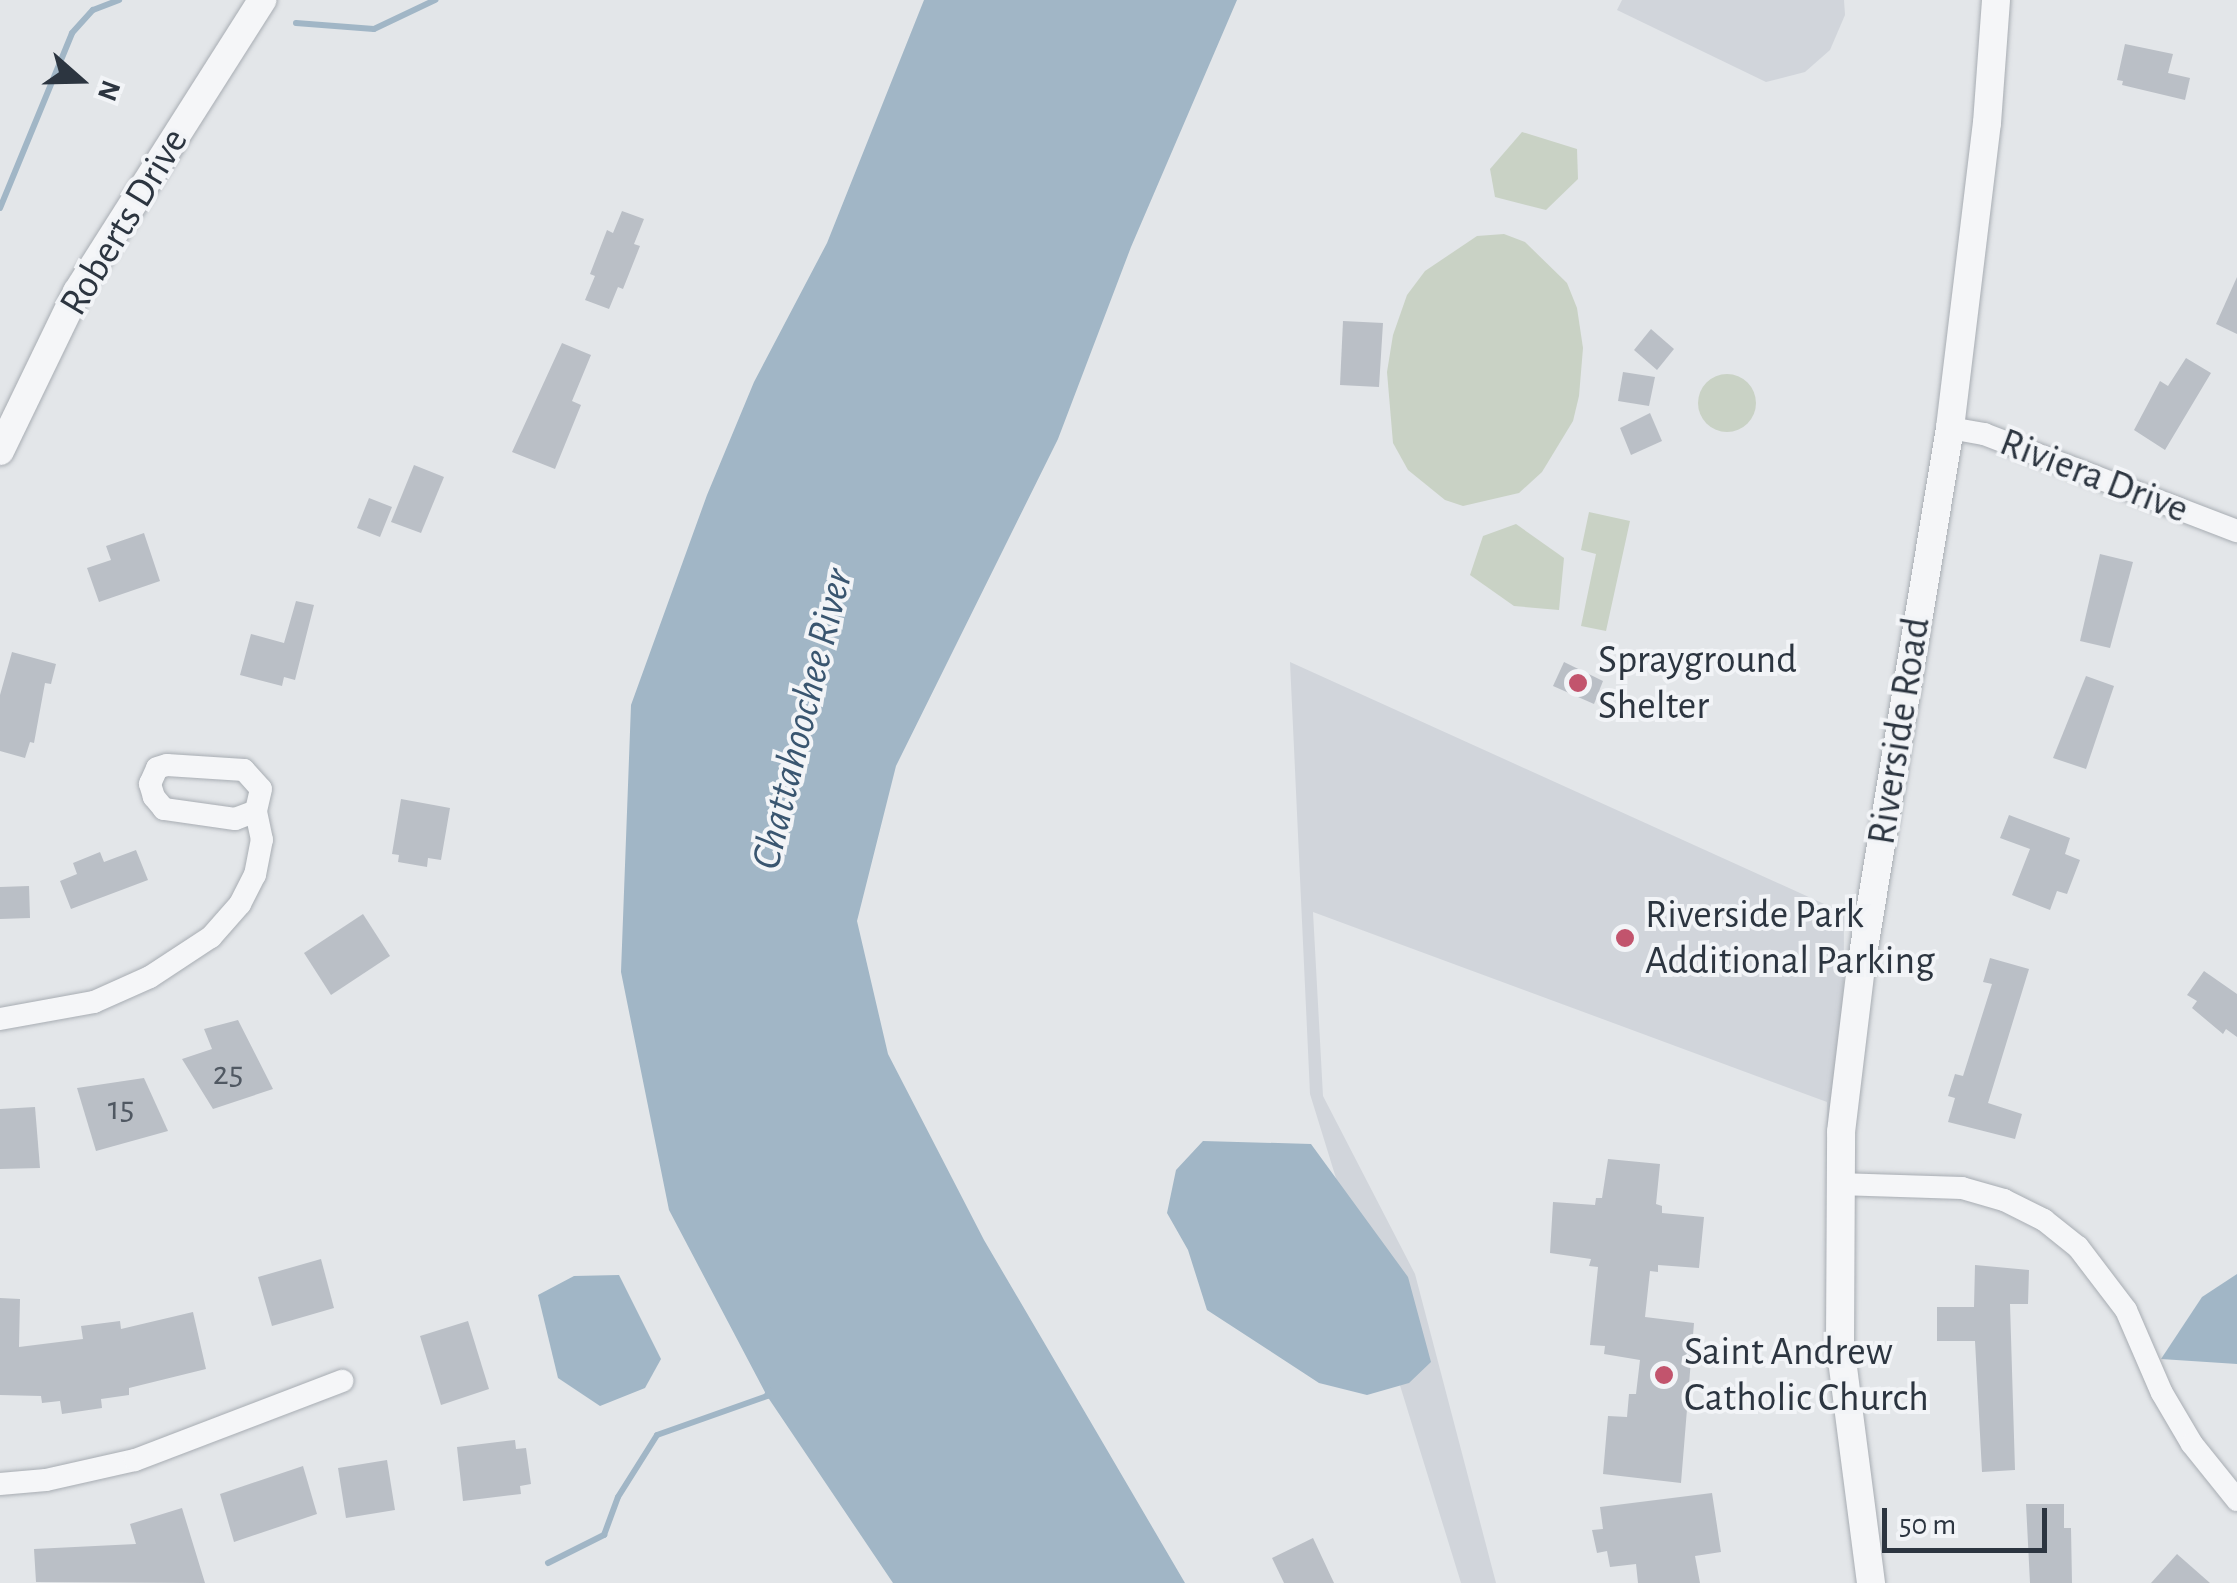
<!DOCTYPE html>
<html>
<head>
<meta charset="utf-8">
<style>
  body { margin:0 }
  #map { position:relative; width:2237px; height:1583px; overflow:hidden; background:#e3e6e9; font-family:"Alegreya Sans",sans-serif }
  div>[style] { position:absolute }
  .built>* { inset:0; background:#d1d5db }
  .green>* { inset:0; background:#c9d2c5 }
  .round { border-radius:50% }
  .water>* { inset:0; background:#a1b6c6 }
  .stream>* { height:6px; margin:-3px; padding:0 3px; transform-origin:3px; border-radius:3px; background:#a1b6c6 }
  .building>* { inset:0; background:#babfc6 }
  .roads { filter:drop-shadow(0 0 2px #a8adb3) drop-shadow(0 0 2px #a8adb3) }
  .minor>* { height:22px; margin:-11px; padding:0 11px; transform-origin:11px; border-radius:11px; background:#f5f6f8 }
  .tertiary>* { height:28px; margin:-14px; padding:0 14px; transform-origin:14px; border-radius:14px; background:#f5f6f8 }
  .dots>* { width:28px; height:28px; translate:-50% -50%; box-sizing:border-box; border:5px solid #f2f4f7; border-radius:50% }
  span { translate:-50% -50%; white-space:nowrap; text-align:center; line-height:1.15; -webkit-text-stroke:8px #f2f4f7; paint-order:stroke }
  .number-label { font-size:35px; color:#505862 }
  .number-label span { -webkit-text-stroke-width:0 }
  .street-label { font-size:40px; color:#2c3540 }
  .poi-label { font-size:40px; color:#2c3540 }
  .left { translate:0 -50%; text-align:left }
  .water-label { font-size:42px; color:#3a5670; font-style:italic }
  .north { position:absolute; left:30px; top:30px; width:100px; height:100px; -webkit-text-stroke:8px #f2f4f7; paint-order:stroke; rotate:110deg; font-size:28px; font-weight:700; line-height:40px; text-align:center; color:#2c3540 }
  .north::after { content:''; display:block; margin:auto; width:35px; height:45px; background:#2c3540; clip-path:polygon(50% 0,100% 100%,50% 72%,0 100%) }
  .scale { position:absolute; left:1882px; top:1508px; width:165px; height:45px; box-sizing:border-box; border:5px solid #2c3540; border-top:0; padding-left:12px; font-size:30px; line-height:35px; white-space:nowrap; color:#2c3540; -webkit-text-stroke:8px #f2f4f7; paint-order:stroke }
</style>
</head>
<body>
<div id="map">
  <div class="built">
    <i style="clip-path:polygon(1622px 0,1844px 0,1845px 15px,1830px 50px,1805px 72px,1766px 82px,1617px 10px)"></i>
    <i style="clip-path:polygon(1290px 662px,1844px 913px,1843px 1134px,1865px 1583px,1826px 1316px,1827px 1102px,1313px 912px,1323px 1096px,1415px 1274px,1496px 1583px,1461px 1583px,1310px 1094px)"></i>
  </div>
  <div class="green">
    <i style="clip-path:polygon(1522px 132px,1577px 149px,1578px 179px,1546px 210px,1495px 197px,1490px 169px)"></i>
    <i style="clip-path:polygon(1504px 234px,1525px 242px,1567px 283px,1577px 308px,1583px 348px,1579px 396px,1573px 421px,1542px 472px,1519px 493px,1463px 506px,1445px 500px,1408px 470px,1393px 443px,1387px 372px,1393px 335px,1407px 295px,1425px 271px,1477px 236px)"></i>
    <i class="round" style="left:1698px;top:374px;width:58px;height:58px"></i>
    <i style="clip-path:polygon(1589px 512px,1630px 521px,1606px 631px,1581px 626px,1596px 554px,1581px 550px)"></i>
    <i style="clip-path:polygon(1516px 524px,1564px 558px,1559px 610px,1514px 606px,1470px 575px,1483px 536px)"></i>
  </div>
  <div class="water">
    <i style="clip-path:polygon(924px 0,1237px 0,1131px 247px,1058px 439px,896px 766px,857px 921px,888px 1054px,984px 1240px,1185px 1583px,893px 1583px,767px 1396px,669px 1210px,621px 972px,631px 705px,707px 495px,754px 382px,827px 243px)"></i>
    <i style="clip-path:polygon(1203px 1141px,1311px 1144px,1408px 1277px,1431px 1362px,1409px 1383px,1367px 1395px,1319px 1383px,1207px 1310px,1188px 1250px,1167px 1213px,1176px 1170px)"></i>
    <i style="clip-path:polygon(2237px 1274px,2237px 1364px,2161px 1359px,2202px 1297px)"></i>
    <i style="clip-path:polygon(619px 1275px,661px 1359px,645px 1388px,600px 1406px,558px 1378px,538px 1295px,574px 1276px)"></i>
  </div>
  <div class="stream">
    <i style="left:296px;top:23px;width:78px;rotate:4.4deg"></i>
    <i style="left:374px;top:29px;width:68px;rotate:-25.4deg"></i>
    <i style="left:0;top:208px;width:189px;rotate:-67.6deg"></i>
    <i style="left:72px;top:33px;width:31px;rotate:-48deg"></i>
    <i style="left:93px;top:10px;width:28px;rotate:-21deg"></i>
    <i style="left:548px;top:1563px;width:63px;rotate:-26.6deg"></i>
    <i style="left:604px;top:1535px;width:40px;rotate:-69.8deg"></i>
    <i style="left:618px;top:1497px;width:73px;rotate:-57.8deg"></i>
    <i style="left:657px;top:1435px;width:117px;rotate:-19.5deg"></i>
    <i style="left:767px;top:1396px;width:6px;rotate:-72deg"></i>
  </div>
  <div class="building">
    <i style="clip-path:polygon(2125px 44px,2173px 54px,2168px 73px,2190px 78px,2185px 100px,2122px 85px,2123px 81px,2117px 80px)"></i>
    <i style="clip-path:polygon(622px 211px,644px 219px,634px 244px,640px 246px,623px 289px,618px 287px,609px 309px,585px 300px,595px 276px,590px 274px,607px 230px,613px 233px)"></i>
    <i style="clip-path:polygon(2237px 277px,2237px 334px,2216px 324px)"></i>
    <i style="clip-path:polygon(1343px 321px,1383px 323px,1379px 387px,1340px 385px)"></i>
    <i style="clip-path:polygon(1651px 329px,1674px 349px,1657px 370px,1634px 350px)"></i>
    <i style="clip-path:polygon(562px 343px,591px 355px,572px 401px,581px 405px,555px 469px,512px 452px)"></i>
    <i style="clip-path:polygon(2186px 358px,2211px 373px,2165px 450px,2134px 430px,2160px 381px,2168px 386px)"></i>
    <i style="clip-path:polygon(1623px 372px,1655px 377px,1649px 406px,1618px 401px)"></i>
    <i style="clip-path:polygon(1650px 413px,1662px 441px,1631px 455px,1620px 428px)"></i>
    <i style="clip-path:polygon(414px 465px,444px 477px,421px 533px,391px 522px)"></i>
    <i style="clip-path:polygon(369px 498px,392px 507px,380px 537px,357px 528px)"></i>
    <i style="clip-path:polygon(144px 533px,160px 581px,99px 602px,87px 568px,111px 560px,106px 546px)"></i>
    <i style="clip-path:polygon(2100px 554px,2133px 562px,2110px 648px,2080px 641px)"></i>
    <i style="clip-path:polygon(296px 601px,314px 605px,295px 680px,284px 677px,282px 686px,240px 675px,251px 634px,284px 643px)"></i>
    <i style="clip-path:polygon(12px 652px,56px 664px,51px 684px,45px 683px,34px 743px,30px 742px,25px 758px,0 751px,0 695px)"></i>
    <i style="clip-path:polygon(1564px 662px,1603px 681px,1594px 704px,1553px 686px)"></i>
    <i style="clip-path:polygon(2086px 676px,2114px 686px,2086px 769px,2053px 758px)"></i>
    <i style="clip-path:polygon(401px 799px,450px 808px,441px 860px,428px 858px,427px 867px,398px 862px,399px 855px,392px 854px)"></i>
    <i style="clip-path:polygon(2009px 815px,2070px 838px,2065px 854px,2080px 860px,2067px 894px,2057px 891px,2050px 910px,2012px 895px,2030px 849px,2000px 838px)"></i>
    <i style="clip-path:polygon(136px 850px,148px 880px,71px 909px,60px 881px,77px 874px,73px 863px,100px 852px,104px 862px)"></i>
    <i style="clip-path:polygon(29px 886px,30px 918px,0 919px,0 887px)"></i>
    <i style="clip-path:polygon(363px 914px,390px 956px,331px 995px,304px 953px)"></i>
    <i style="clip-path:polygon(1990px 958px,2029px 969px,1988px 1103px,2022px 1114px,2015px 1139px,1948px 1122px,1955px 1098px,1948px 1096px,1955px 1074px,1963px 1076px,1992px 984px,1983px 982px)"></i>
    <i style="clip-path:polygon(2204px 971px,2237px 994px,2237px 1037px,2226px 1029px,2223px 1034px,2192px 1008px,2197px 1001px,2187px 995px)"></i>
    <i style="clip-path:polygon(238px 1020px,273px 1089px,213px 1109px,182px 1059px,212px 1049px,204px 1029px)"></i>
    <i style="clip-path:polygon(144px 1078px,168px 1131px,96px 1151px,77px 1088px)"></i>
    <i style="clip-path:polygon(35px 1107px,40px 1168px,0 1169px,0 1109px)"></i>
    <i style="clip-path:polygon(1608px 1159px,1660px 1164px,1656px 1204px,1662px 1206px,1662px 1213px,1704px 1217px,1699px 1268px,1658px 1265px,1658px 1272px,1650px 1271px,1645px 1317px,1694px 1323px,1681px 1483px,1603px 1474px,1608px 1416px,1627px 1417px,1629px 1394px,1636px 1394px,1640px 1360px,1604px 1354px,1605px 1346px,1590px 1345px,1598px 1267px,1589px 1266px,1591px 1259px,1550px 1253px,1553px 1202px,1595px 1205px,1596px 1198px,1602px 1198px)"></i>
    <i style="clip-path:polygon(321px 1259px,334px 1308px,272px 1326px,258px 1277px)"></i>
    <i style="clip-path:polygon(1975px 1265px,2029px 1270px,2028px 1304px,2010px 1304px,2015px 1470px,1982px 1472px,1975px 1341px,1937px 1341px,1937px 1307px,1974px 1307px)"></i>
    <i style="clip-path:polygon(0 1298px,20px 1299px,19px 1347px,83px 1339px,81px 1326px,120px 1321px,121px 1329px,193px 1312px,206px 1369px,129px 1388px,129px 1395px,101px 1399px,102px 1408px,62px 1414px,60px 1401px,42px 1403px,41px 1396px,0 1395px)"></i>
    <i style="clip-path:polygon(468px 1321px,489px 1389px,441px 1405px,420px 1336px)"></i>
    <i style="clip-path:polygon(515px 1440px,516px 1449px,526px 1448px,531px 1484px,520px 1486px,521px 1494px,463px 1501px,457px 1447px)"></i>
    <i style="clip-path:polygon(387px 1460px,395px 1510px,346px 1518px,338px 1468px)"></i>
    <i style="clip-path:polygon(303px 1466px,317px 1514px,234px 1542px,220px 1494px)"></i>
    <i style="clip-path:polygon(1712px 1493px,1721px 1552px,1695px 1556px,1700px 1583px,1638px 1583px,1636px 1564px,1610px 1567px,1607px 1551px,1597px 1553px,1592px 1530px,1603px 1529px,1600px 1507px)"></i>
    <i style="clip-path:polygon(2026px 1504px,2064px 1504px,2064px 1528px,2071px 1528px,2072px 1583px,2030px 1583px)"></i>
    <i style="clip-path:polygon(182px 1508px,205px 1583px,36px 1582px,34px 1549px,136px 1544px,130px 1524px)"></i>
    <i style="clip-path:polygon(1313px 1538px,1334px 1583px,1284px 1583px,1272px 1558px)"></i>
    <i style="clip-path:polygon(2177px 1554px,2210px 1583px,2151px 1583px)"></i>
  </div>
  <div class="roads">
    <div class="minor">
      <i style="left:1950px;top:428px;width:35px;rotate:10deg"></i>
      <i style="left:1984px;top:434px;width:271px;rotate:21deg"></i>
      <i style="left:167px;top:765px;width:77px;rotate:3.7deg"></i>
      <i style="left:244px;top:770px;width:25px;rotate:48deg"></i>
      <i style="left:261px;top:789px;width:23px;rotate:103deg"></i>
      <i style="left:256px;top:811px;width:22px;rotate:159deg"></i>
      <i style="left:235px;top:819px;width:72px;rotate:-172deg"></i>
      <i style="left:164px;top:809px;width:16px;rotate:-130deg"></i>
      <i style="left:154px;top:797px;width:14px;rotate:-107deg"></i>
      <i style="left:150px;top:784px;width:17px;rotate:-66deg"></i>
      <i style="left:157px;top:768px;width:10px;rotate:-17deg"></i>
      <i style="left:0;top:1019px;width:96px;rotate:-10.3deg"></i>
      <i style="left:94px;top:1002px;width:61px;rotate:-24.1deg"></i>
      <i style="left:150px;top:977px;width:73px;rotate:-33.3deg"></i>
      <i style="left:211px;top:937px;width:44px;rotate:-48.7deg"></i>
      <i style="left:240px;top:904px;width:33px;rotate:-63deg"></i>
      <i style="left:255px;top:875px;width:36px;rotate:-79deg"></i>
      <i style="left:262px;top:840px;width:30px;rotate:-102deg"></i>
      <i style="left:1838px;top:1184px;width:124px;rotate:1.8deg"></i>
      <i style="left:1962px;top:1188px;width:44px;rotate:15.9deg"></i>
      <i style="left:2004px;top:1200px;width:45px;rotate:26.6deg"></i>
      <i style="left:2044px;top:1220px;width:43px;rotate:38.5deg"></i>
      <i style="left:2078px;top:1247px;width:79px;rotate:52.7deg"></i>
      <i style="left:2126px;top:1310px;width:90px;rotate:66.6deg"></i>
      <i style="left:2162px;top:1393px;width:59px;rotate:59.5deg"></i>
      <i style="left:2192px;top:1444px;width:72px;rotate:51.2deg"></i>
      <i style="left:0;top:1484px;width:46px;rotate:-5deg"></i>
      <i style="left:46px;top:1480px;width:91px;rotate:-12.7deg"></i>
      <i style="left:135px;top:1460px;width:222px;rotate:-20.9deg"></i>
    </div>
    <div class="tertiary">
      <i style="left:0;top:451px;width:177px;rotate:-64.2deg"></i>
      <i style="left:77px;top:292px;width:346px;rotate:-57.6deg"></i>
      <i style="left:1871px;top:1583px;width:242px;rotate:-97.4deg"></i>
      <i style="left:1840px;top:1343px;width:211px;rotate:-89.7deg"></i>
      <i style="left:1841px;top:1132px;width:167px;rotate:-83.1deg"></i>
      <i style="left:1861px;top:966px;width:545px;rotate:-80.61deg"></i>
      <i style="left:1950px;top:428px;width:307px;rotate:-83.1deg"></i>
      <i style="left:1987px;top:123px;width:123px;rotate:-85.8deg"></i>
    </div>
  </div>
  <div class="dots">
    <i style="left:1578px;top:683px;background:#c2546d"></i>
    <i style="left:1625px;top:938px;background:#c2546d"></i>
    <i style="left:1664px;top:1375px;background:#c2546d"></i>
  </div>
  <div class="number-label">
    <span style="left:228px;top:1074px">25</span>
    <span style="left:121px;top:1109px">15</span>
  </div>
  <div class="street-label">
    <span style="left:124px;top:222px;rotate:-59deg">Roberts Drive</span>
    <span style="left:2094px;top:476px;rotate:21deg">Riviera Drive</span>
    <span style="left:1899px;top:731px;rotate:-81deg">Riverside Road</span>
  </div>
  <div class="poi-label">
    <span class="left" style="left:1598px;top:683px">Sprayground<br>Shelter</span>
    <span class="left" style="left:1645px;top:938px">Riverside Park<br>Additional Parking</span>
    <span class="left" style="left:1684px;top:1375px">Saint Andrew<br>Catholic Church</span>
  </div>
  <div class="water-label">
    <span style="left:802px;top:719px;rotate:-76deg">Chattahoochee River</span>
  </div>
  <div class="north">N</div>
  <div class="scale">50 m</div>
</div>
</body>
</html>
